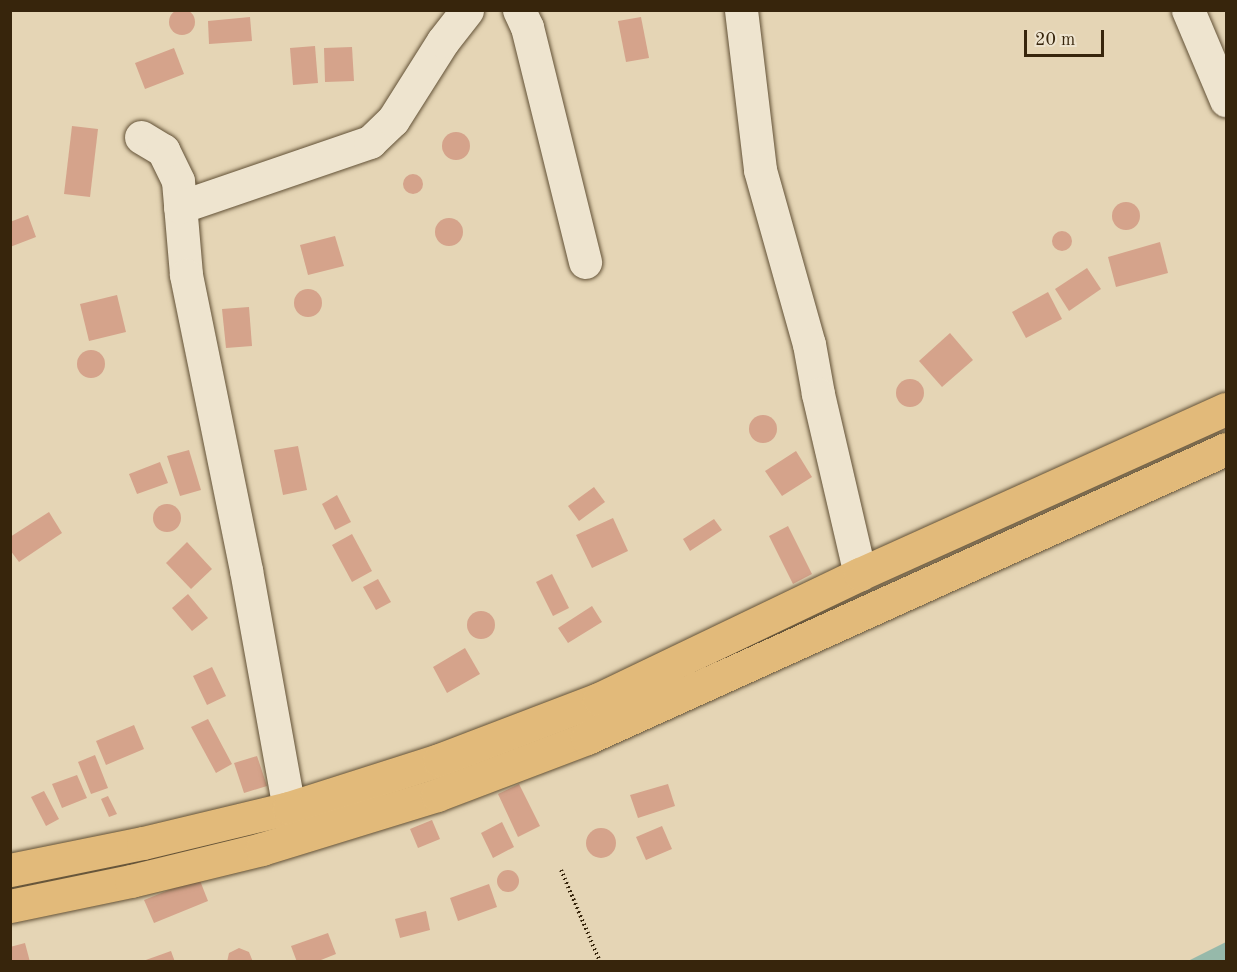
<!DOCTYPE html>
<html>
<head>
<meta charset="utf-8">
<style>
  body { margin:0 }
  #map { position:relative; width:1237px; height:972px; overflow:hidden; background:#e5d5b5; font-family:"Old Standard TT",serif }
  div>[style] { position:absolute }
  .water>* { inset:0; background:#96b9aa }
  .building>* { inset:0; background:#d5a38b }
  .round { border-radius:50% }
  .path>* { height:4px; margin-top:-2px; transform-origin:0; background:repeating-linear-gradient(90deg,#37250c 0 1.5px,transparent 0 4.5px) }
  .roads { filter:drop-shadow(0 0 2px #625136) drop-shadow(0 0 2px #625136) }
  .minor>* { height:33px; margin:-16.5px; padding:0 16.5px; transform-origin:16.5px; border-radius:16.5px; background:#eee4cf }
  .major>* { height:33px; margin:-16.5px; padding:0 16.5px; transform-origin:16.5px; border-radius:16.5px; background:#e2ba7a }
  span { translate:-50% -50%; white-space:nowrap; text-align:center; line-height:1.15; -webkit-text-stroke:4.5px #eee4cf; paint-order:stroke }
  .frame { position:absolute; inset:0; border:12px solid #37250c; pointer-events:none }
  .scale { position:absolute; left:1024px; top:30px; width:80px; height:27px; box-sizing:border-box; border:3px solid #37250c; border-top:0; padding-left:8px; font-size:18px; line-height:21px; white-space:nowrap; color:#37250c; -webkit-text-stroke:4px #eee4cf; paint-order:stroke }
</style>
</head>
<body>
<div id="map">
  <div class="water">
    <i style="clip-path:polygon(1226px 942px,1226px 961px,1188px 961px)"></i>
  </div>
  <div class="building">
    <i class="round" style="left:169px;top:9px;width:26px;height:26px"></i>
    <i style="clip-path:polygon(250px 17px,252px 41px,209px 44px,208px 21px)"></i>
    <i style="clip-path:polygon(641px 17px,649px 58px,626px 62px,618px 21px)"></i>
    <i style="clip-path:polygon(315px 46px,318px 83px,293px 85px,290px 48px)"></i>
    <i style="clip-path:polygon(352px 47px,354px 81px,325px 82px,324px 48px)"></i>
    <i style="clip-path:polygon(174px 48px,184px 74px,145px 89px,135px 63px)"></i>
    <i style="clip-path:polygon(72px 126px,98px 129px,90px 197px,64px 194px)"></i>
    <i class="round" style="left:442px;top:132px;width:28px;height:28px"></i>
    <i class="round" style="left:403px;top:174px;width:20px;height:20px"></i>
    <i class="round" style="left:1112px;top:202px;width:28px;height:28px"></i>
    <i style="clip-path:polygon(28px 215px,36px 237px,10px 247px,10px 222px)"></i>
    <i class="round" style="left:435px;top:218px;width:28px;height:28px"></i>
    <i class="round" style="left:1052px;top:231px;width:20px;height:20px"></i>
    <i style="clip-path:polygon(335px 236px,344px 266px,308px 275px,300px 245px)"></i>
    <i style="clip-path:polygon(1160px 242px,1168px 273px,1116px 287px,1108px 257px)"></i>
    <i style="clip-path:polygon(1087px 268px,1101px 289px,1069px 311px,1055px 289px)"></i>
    <i class="round" style="left:294px;top:289px;width:28px;height:28px"></i>
    <i style="clip-path:polygon(1048px 292px,1062px 319px,1026px 338px,1012px 312px)"></i>
    <i style="clip-path:polygon(117px 295px,126px 332px,89px 341px,80px 304px)"></i>
    <i style="clip-path:polygon(249px 307px,252px 346px,226px 348px,222px 309px)"></i>
    <i style="clip-path:polygon(950px 333px,973px 360px,942px 387px,919px 361px)"></i>
    <i class="round" style="left:77px;top:350px;width:28px;height:28px"></i>
    <i class="round" style="left:896px;top:379px;width:28px;height:28px"></i>
    <i class="round" style="left:749px;top:415px;width:28px;height:28px"></i>
    <i style="clip-path:polygon(298px 446px,307px 490px,283px 495px,274px 450px)"></i>
    <i style="clip-path:polygon(189px 450px,201px 490px,180px 496px,167px 456px)"></i>
    <i style="clip-path:polygon(796px 451px,812px 477px,782px 496px,765px 471px)"></i>
    <i style="clip-path:polygon(160px 462px,168px 483px,137px 494px,129px 474px)"></i>
    <i style="clip-path:polygon(594px 487px,605px 502px,579px 521px,568px 506px)"></i>
    <i style="clip-path:polygon(337px 495px,351px 522px,335px 530px,322px 504px)"></i>
    <i class="round" style="left:153px;top:504px;width:28px;height:28px"></i>
    <i style="clip-path:polygon(49px 512px,62px 533px,19px 562px,10px 550px,10px 537px)"></i>
    <i style="clip-path:polygon(613px 518px,628px 551px,592px 568px,576px 535px)"></i>
    <i style="clip-path:polygon(714px 519px,722px 530px,690px 551px,683px 539px)"></i>
    <i style="clip-path:polygon(788px 526px,812px 574px,793px 584px,769px 536px)"></i>
    <i style="clip-path:polygon(352px 534px,372px 571px,352px 582px,332px 545px)"></i>
    <i style="clip-path:polygon(187px 542px,212px 569px,191px 589px,166px 563px)"></i>
    <i style="clip-path:polygon(552px 574px,569px 608px,553px 616px,536px 582px)"></i>
    <i style="clip-path:polygon(378px 579px,391px 602px,376px 610px,363px 587px)"></i>
    <i style="clip-path:polygon(188px 594px,208px 618px,192px 631px,172px 608px)"></i>
    <i style="clip-path:polygon(592px 606px,602px 622px,568px 643px,558px 628px)"></i>
    <i class="round" style="left:467px;top:611px;width:28px;height:28px"></i>
    <i style="clip-path:polygon(465px 648px,480px 674px,447px 693px,433px 667px)"></i>
    <i style="clip-path:polygon(212px 667px,226px 696px,207px 705px,193px 676px)"></i>
    <i style="clip-path:polygon(208px 719px,232px 764px,216px 773px,191px 727px)"></i>
    <i style="clip-path:polygon(134px 725px,144px 749px,106px 765px,96px 741px)"></i>
    <i style="clip-path:polygon(95px 755px,108px 788px,91px 794px,78px 762px)"></i>
    <i style="clip-path:polygon(257px 756px,267px 786px,244px 793px,234px 763px)"></i>
    <i style="clip-path:polygon(77px 775px,87px 798px,62px 808px,52px 784px)"></i>
    <i style="clip-path:polygon(519px 784px,540px 826px,518px 837px,498px 794px)"></i>
    <i style="clip-path:polygon(668px 784px,675px 806px,638px 818px,630px 795px)"></i>
    <i style="clip-path:polygon(44px 791px,59px 819px,46px 826px,31px 797px)"></i>
    <i style="clip-path:polygon(108px 796px,117px 814px,109px 817px,101px 799px)"></i>
    <i style="clip-path:polygon(432px 820px,440px 839px,418px 848px,410px 829px)"></i>
    <i style="clip-path:polygon(502px 822px,514px 847px,493px 858px,481px 833px)"></i>
    <i style="clip-path:polygon(662px 826px,672px 849px,646px 860px,636px 837px)"></i>
    <i class="round" style="left:586px;top:828px;width:30px;height:30px"></i>
    <i class="round" style="left:497px;top:870px;width:22px;height:22px"></i>
    <i style="clip-path:polygon(199px 878px,208px 901px,154px 923px,144px 900px)"></i>
    <i style="clip-path:polygon(489px 884px,497px 907px,458px 921px,450px 898px)"></i>
    <i style="clip-path:polygon(426px 911px,430px 930px,400px 938px,395px 919px)"></i>
    <i style="clip-path:polygon(328px 933px,336px 954px,316px 962px,297px 962px,291px 946px)"></i>
    <i style="clip-path:polygon(25px 943px,30px 962px,10px 962px,10px 947px)"></i>
    <i style="clip-path:polygon(239px 948px,249px 952px,253px 962px,227px 962px,229px 953px)"></i>
    <i style="clip-path:polygon(171px 951px,175px 962px,143px 962px,143px 961px)"></i>
  </div>
  <div class="path">
    <i style="left:561px;top:870px;width:100px;rotate:67deg"></i>
  </div>
  <div class="roads">
    <div class="minor">
      <i style="left:519px;top:10px;width:19px;rotate:65deg"></i>
      <i style="left:527px;top:27px;width:242px;rotate:76.1deg"></i>
      <i style="left:741px;top:10px;width:161px;rotate:83.2deg"></i>
      <i style="left:760px;top:170px;width:181px;rotate:74.3deg"></i>
      <i style="left:809px;top:344px;width:51px;rotate:79.8deg"></i>
      <i style="left:818px;top:394px;width:185px;rotate:76.9deg"></i>
      <i style="left:1188px;top:10px;width:98px;rotate:67.1deg"></i>
      <i style="left:141px;top:137px;width:26px;rotate:31deg"></i>
      <i style="left:163px;top:150px;width:34px;rotate:64deg"></i>
      <i style="left:178px;top:181px;width:94px;rotate:85.1deg"></i>
      <i style="left:186px;top:275px;width:301px;rotate:78.5deg"></i>
      <i style="left:246px;top:570px;width:242px;rotate:79.8deg"></i>
      <i style="left:289px;top:808px;width:30px;rotate:76deg"></i>
      <i style="left:180px;top:207px;width:201px;rotate:-18.9deg"></i>
      <i style="left:370px;top:142px;width:32px;rotate:-44deg"></i>
      <i style="left:393px;top:120px;width:93px;rotate:-57.7deg"></i>
      <i style="left:443px;top:41px;width:39px;rotate:-52deg"></i>
    </div>
    <div class="major">
      <i style="left:10px;top:870px;width:136px;rotate:-11.5deg"></i>
      <i style="left:143px;top:843px;width:150px;rotate:-13.5deg"></i>
      <i style="left:289px;top:808px;width:157px;rotate:-17.7deg"></i>
      <i style="left:439px;top:760px;width:171px;rotate:-20.9deg"></i>
      <i style="left:599px;top:699px;width:289px;rotate:-25.6deg"></i>
      <i style="left:860px;top:574px;width:401px;rotate:-24.3deg"></i>
      <i style="left:10px;top:906px;width:124px;rotate:-11.7deg"></i>
      <i style="left:131px;top:881px;width:135px;rotate:-13.7deg"></i>
      <i style="left:262px;top:849px;width:183px;rotate:-17.1deg"></i>
      <i style="left:437px;top:795px;width:160px;rotate:-20.8deg"></i>
      <i style="left:587px;top:738px;width:701px;rotate:-24.34deg"></i>
    </div>
  </div>
  <div class="frame"></div>
  <div class="scale">20 m</div>
</div>
</body>
</html>
